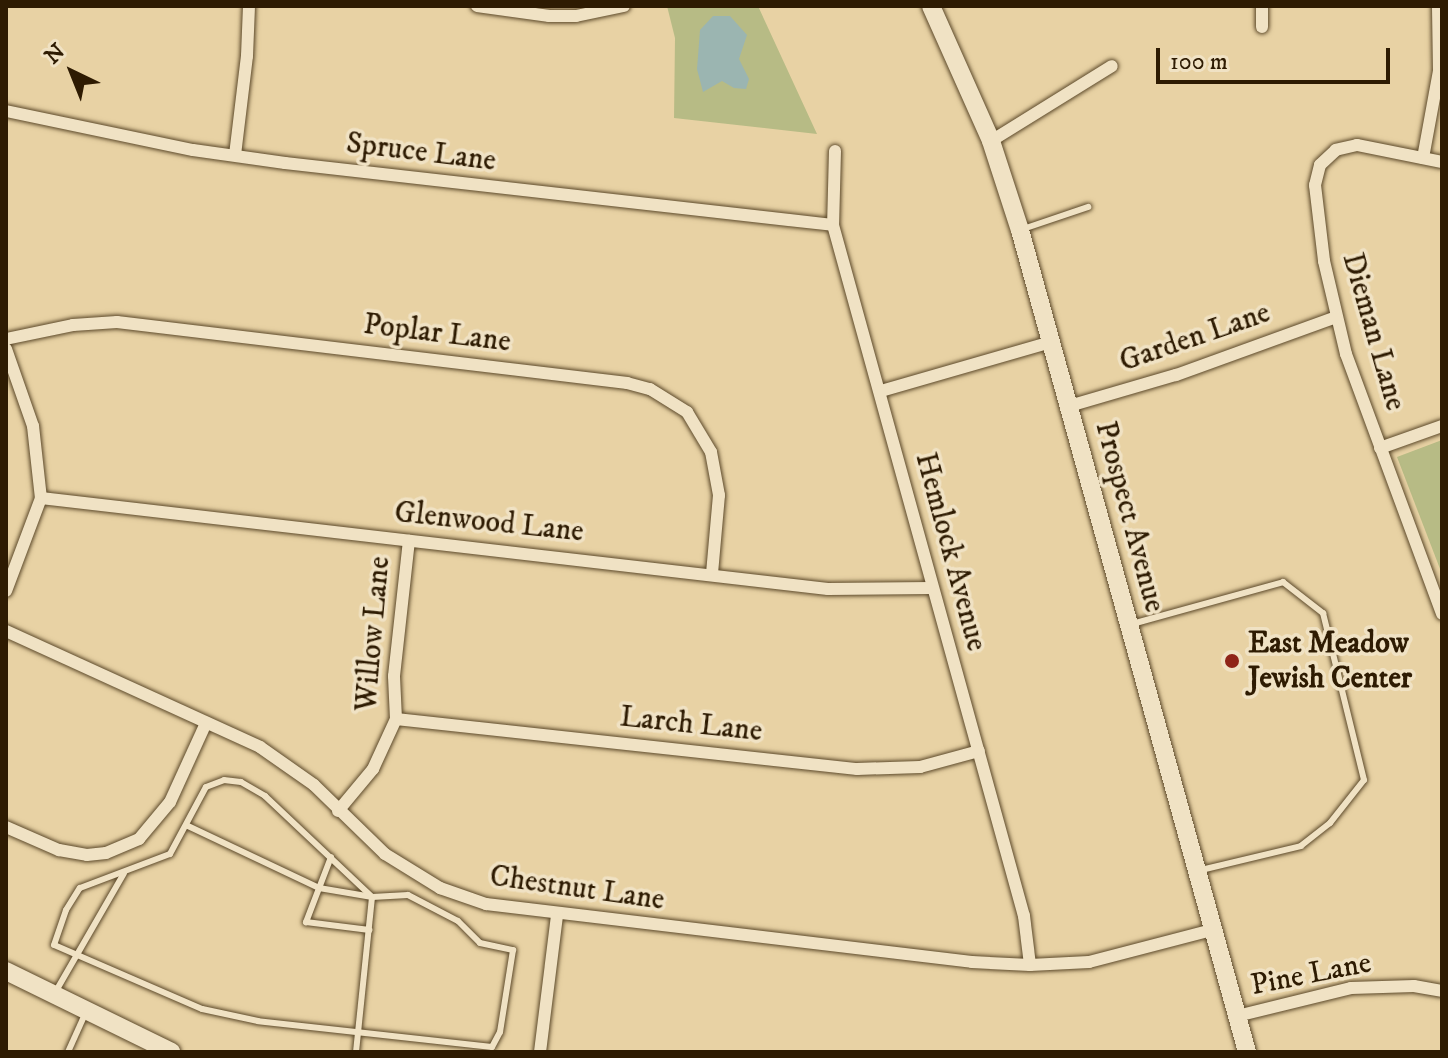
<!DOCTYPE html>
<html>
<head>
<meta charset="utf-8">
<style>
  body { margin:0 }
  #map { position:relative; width:1448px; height:1058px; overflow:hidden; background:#e8d2a4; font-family:"IM FELL DW Pica",serif }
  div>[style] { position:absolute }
  .green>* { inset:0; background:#b7bb85 }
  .water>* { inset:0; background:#9bb5b1 }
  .roads { filter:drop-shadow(0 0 2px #5c492a) drop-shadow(0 0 2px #5c492a) }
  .lane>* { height:6px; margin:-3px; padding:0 3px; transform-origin:3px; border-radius:3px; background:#f0e2c4 }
  .street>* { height:12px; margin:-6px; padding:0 6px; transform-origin:6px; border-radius:6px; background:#f0e2c4 }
  .secondary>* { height:18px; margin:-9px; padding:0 9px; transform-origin:9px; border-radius:9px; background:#f0e2c4 }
  .dots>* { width:22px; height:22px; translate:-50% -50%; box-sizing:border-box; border:4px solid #f0e2c4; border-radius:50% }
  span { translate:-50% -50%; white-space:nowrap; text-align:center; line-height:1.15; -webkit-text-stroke:7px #f0e2c4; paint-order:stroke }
  .street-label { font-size:30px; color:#2e1b02 }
  .poi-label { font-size:30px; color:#2e1b02; font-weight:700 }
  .left { translate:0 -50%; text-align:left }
  .frame { position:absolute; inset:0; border:8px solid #2e1b02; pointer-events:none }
  .north { position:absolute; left:32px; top:32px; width:80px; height:80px; -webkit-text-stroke:6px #f0e2c4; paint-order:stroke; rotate:317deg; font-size:22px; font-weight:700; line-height:32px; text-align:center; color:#2e1b02 }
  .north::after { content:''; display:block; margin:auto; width:28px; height:36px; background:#2e1b02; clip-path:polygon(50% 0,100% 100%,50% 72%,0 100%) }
  .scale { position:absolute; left:1156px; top:48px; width:234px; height:36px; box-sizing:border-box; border:4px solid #2e1b02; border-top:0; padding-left:10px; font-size:24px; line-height:28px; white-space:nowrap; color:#2e1b02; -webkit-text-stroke:6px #f0e2c4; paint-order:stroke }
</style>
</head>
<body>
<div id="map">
  <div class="green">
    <i style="clip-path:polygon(667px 6px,758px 6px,817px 134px,674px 118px,675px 38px)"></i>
    <i style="clip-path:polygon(1442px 440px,1442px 574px,1397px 457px)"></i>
  </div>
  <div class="water">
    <i style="clip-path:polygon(713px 16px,730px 16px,747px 35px,739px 59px,749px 79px,746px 89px,734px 88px,722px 81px,703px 92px,697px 69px,700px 30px)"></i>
  </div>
  <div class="roads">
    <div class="lane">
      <i style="left:1023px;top:229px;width:69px;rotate:-18.7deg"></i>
      <i style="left:1132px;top:624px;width:157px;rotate:-15.5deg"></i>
      <i style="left:1283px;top:582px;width:51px;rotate:37.8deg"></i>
      <i style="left:1323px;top:613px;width:172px;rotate:76.2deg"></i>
      <i style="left:1364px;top:780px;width:55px;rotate:128.3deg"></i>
      <i style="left:1330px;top:823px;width:37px;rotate:142deg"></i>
      <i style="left:1301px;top:846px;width:103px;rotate:166.5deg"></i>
      <i style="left:188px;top:826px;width:145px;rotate:25.3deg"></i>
      <i style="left:319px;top:888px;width:54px;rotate:9.6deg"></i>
      <i style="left:372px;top:897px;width:36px;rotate:-3deg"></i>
      <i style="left:408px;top:895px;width:56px;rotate:27.5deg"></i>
      <i style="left:458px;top:921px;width:31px;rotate:45deg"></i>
      <i style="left:480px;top:943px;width:34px;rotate:12deg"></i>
      <i style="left:513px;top:950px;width:83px;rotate:99deg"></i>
      <i style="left:500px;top:1032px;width:17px;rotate:118deg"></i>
      <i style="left:492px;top:1047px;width:235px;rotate:-173.7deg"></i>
      <i style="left:258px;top:1021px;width:57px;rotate:-167.9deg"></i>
      <i style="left:202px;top:1009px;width:161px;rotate:-156.6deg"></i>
      <i style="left:54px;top:945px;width:37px;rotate:-71deg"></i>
      <i style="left:66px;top:910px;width:26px;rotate:-58deg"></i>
      <i style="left:80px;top:888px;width:96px;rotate:-20.7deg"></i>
      <i style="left:170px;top:854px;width:76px;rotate:-61.8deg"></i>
      <i style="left:206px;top:787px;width:19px;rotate:-21deg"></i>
      <i style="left:224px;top:780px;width:17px;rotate:7deg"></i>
      <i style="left:241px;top:782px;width:28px;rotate:30deg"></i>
      <i style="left:265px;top:796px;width:147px;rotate:43.3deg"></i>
      <i style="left:331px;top:857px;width:70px;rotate:111deg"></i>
      <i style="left:306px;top:922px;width:64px;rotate:7.2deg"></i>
      <i style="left:56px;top:991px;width:136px;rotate:-60deg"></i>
      <i style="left:68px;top:1052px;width:44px;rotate:-65.8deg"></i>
      <i style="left:356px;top:1052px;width:156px;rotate:-84.1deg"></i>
    </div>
    <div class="street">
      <i style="left:477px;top:6px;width:73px;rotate:7.9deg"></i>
      <i style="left:549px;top:16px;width:27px"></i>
      <i style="left:576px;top:16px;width:49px;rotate:-11.8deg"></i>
      <i style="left:1262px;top:6px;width:21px;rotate:90deg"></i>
      <i style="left:6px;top:111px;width:191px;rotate:11.8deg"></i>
      <i style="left:193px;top:150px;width:93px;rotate:8deg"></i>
      <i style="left:285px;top:163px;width:551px;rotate:6.45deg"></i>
      <i style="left:991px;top:141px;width:142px;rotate:-31.8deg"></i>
      <i style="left:835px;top:151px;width:74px;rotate:91.5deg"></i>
      <i style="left:833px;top:225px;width:717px;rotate:74.55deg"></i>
      <i style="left:1024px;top:916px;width:49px;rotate:83deg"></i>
      <i style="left:235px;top:155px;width:100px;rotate:-83.1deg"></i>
      <i style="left:247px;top:56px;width:50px;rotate:-87.7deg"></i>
      <i style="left:1423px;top:158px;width:88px;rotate:-79.6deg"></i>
      <i style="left:1439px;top:71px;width:65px;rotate:-90.9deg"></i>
      <i style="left:1442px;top:162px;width:87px;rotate:-168.7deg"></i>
      <i style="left:1357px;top:145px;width:22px;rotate:167deg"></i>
      <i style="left:1336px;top:150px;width:22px;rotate:137deg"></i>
      <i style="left:1320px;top:165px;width:21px;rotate:104deg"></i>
      <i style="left:1315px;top:185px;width:77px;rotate:83.2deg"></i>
      <i style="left:1324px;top:261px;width:96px;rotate:76.7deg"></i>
      <i style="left:1346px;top:354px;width:277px;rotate:69.7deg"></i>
      <i style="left:6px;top:339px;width:68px;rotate:-11.8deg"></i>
      <i style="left:73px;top:325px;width:44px;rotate:-3.9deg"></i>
      <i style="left:117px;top:322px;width:514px;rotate:6.82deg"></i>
      <i style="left:627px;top:383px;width:24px;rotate:15deg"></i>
      <i style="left:650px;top:389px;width:44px;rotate:31.9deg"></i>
      <i style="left:687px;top:412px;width:47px;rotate:59deg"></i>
      <i style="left:711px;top:452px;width:44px;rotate:79.5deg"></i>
      <i style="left:719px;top:495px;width:79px;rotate:95.1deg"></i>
      <i style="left:6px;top:349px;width:82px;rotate:70.7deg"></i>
      <i style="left:33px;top:426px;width:72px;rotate:83.7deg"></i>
      <i style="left:41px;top:498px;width:99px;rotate:110.6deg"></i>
      <i style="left:881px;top:391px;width:177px;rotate:-16.1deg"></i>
      <i style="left:1069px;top:406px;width:111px;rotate:-16.2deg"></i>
      <i style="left:1176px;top:375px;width:170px;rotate:-19.9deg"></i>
      <i style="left:1380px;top:448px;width:66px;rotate:-19.5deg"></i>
      <i style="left:41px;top:498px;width:792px;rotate:6.6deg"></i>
      <i style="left:828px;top:589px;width:103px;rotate:-0.6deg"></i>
      <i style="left:6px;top:631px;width:279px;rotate:24.5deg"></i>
      <i style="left:260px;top:747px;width:66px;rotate:35.1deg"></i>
      <i style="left:314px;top:785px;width:99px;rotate:44.2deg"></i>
      <i style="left:385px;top:854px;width:65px;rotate:31.7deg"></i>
      <i style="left:440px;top:888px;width:49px;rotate:19.2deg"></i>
      <i style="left:486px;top:904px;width:489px;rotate:6.8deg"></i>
      <i style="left:972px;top:962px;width:58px;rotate:3deg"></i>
      <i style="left:1030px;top:965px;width:59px;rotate:-2.9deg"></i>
      <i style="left:1089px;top:962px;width:127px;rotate:-14.6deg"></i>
      <i style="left:396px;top:719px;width:464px;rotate:6.2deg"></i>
      <i style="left:857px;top:769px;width:63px;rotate:-1.8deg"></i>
      <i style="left:920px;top:767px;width:61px;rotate:-15.2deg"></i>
      <i style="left:338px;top:811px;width:55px;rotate:-50.2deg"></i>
      <i style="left:373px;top:769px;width:55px;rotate:-65.3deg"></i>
      <i style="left:396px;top:719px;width:43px;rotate:-92.7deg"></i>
      <i style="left:394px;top:676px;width:136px;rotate:-83.7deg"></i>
      <i style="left:6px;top:827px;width:58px;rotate:23.5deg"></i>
      <i style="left:59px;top:850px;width:28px;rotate:10deg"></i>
      <i style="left:87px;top:855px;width:19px;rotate:-6deg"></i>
      <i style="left:106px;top:853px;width:36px;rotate:-23deg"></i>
      <i style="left:139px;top:839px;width:48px;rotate:-50deg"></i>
      <i style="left:170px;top:802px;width:87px;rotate:-65.5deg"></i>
      <i style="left:1237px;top:1016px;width:117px;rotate:-13.8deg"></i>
      <i style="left:1351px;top:988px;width:63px;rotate:-1.8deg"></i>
      <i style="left:1414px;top:986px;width:28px;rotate:10deg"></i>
      <i style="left:540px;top:1052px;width:138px;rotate:-82.9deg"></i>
    </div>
    <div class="secondary">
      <i style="left:931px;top:6px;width:148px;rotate:66deg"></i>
      <i style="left:991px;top:141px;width:94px;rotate:72deg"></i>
      <i style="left:1020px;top:230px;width:853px;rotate:74.56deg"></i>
      <i style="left:6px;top:971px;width:184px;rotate:26.1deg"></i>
    </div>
  </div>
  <div class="dots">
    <i style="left:1232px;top:661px;background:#8f2418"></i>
  </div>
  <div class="street-label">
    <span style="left:421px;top:153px;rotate:7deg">Spruce Lane</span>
    <span style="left:1373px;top:332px;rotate:74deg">Dieman Lane</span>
    <span style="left:437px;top:334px;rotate:7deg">Poplar Lane</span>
    <span style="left:1195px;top:338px;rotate:-19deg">Garden Lane</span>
    <span style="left:1129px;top:517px;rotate:75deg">Prospect Avenue</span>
    <span style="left:489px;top:523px;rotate:6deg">Glenwood Lane</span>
    <span style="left:950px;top:552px;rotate:75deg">Hemlock Avenue</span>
    <span style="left:374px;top:634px;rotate:-85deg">Willow Lane</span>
    <span style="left:691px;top:725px;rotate:6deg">Larch Lane</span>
    <span style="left:577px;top:889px;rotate:8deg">Chestnut Lane</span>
    <span style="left:1311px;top:975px;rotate:-11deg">Pine Lane</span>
  </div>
  <div class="poi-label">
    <span class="left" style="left:1248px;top:661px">East Meadow<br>Jewish Center</span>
  </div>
  <div class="frame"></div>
  <div class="north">N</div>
  <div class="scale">100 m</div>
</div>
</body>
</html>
